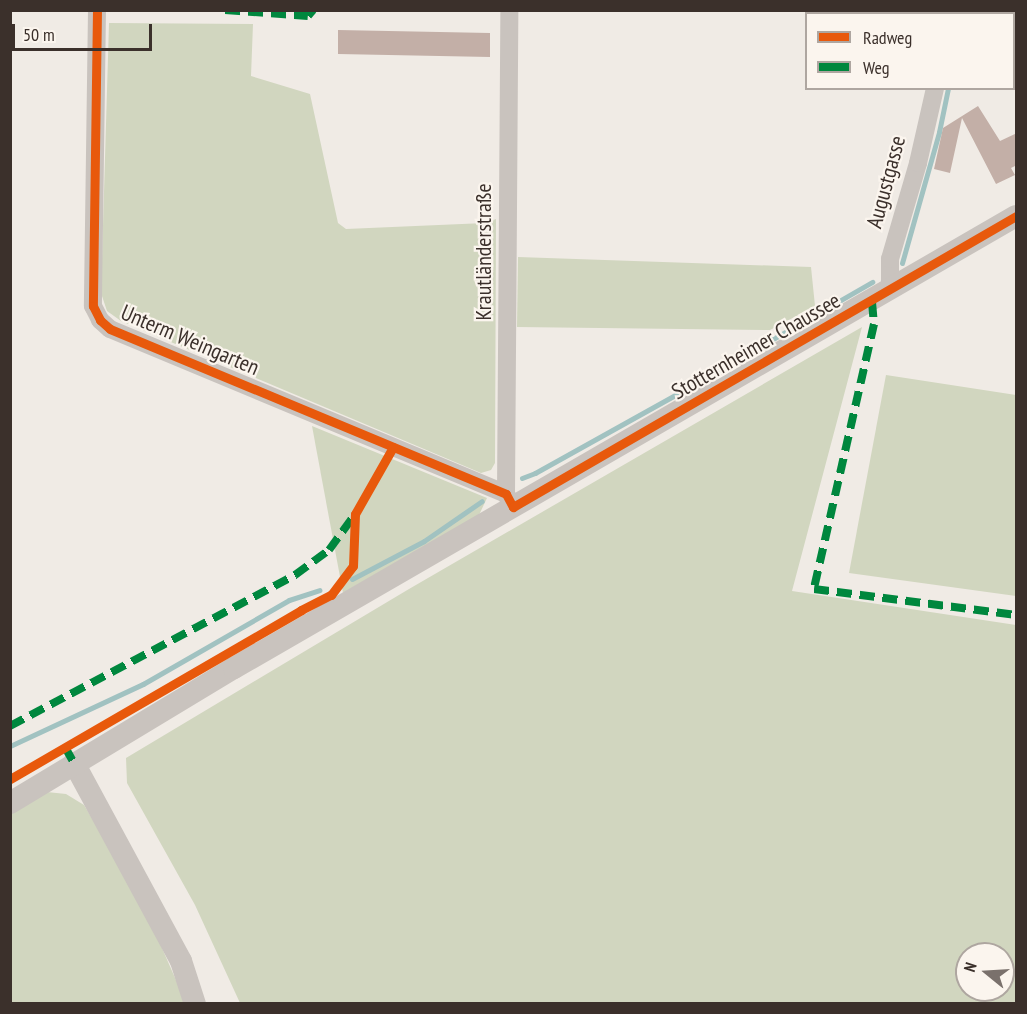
<!DOCTYPE html>
<html>
<head>
<meta charset="utf-8">
<style>
  body { margin:0 }
  #map { position:relative; width:1027px; height:1014px; overflow:hidden; background:#f0ebe5; font-family:"PT Sans Narrow",sans-serif }
  div>[style] { position:absolute }
  .green>* { inset:0; background:#d1d6bf }
  .stream>* { height:5px; margin:-2.5px; padding:0 2.5px; transform-origin:2.5px; border-radius:2.5px; background:#a1c2c1 }
  .building>* { inset:0; background:#c3afa7 }
  .minor>* { height:18px; margin:-9px; padding:0 9px; transform-origin:9px; border-radius:9px; background:#c9c3be }
  .tertiary>* { height:22px; margin:-11px; padding:0 11px; transform-origin:11px; border-radius:11px; background:#c9c3be }
  .quiet>* { height:8px; margin-top:-4px; transform-origin:0; background:repeating-linear-gradient(90deg,#00873e 0 15px,transparent 0 23px) }
  .cycleway>* { height:9px; margin:-4.5px; padding:0 4.5px; transform-origin:4.5px; border-radius:4.5px; background:#e8590c }
  span { translate:-50% -50%; white-space:nowrap; text-align:center; line-height:1.15; -webkit-text-stroke:4.5px #fbf5ee; paint-order:stroke }
  .street-label { font-size:22px; color:#3b302b }
  .frame { position:absolute; inset:0; border:12px solid #3b302b; pointer-events:none }
  .legend { position:absolute; left:805px; top:12px; width:210px; height:78px; box-sizing:border-box; background:#fbf5ee; border:2px solid #aea6a0; margin:0; padding:8px 10px; list-style:none; font-size:18px; color:#3b302b }
  .legend li { display:flex; align-items:center; gap:12px; height:30px }
  .legend b { width:30px; border:2px solid #aea6a0 }
  .north { position:absolute; left:955px; top:942px; width:60px; height:60px; box-sizing:border-box; background:#fbf5ee; border:2px solid #aea6a0; border-radius:50%; rotate:288deg; font-size:16px; font-weight:700; line-height:24px; text-align:center; color:#3b302b }
  .north::after { content:''; display:block; margin:auto; width:21px; height:27px; background:#7a716c; clip-path:polygon(50% 0,100% 100%,50% 72%,0 100%) }
  .scale { position:absolute; left:12px; top:24px; width:140px; height:27px; box-sizing:border-box; border:3px solid #3b302b; border-top:0; padding-left:8px; font-size:18px; line-height:21px; white-space:nowrap; color:#3b302b; -webkit-text-stroke:4px #fbf5ee; paint-order:stroke }
</style>
</head>
<body>
<div id="map">
  <div class="green">
    <i style="clip-path:polygon(109px 23px,253px 24px,251px 76px,310px 94px,338px 223px,346px 229px,485px 223px,496px 219px,495px 463px,491px 470px,481px 473px,121px 321px,107px 311px,101px 293px)"></i>
    <i style="clip-path:polygon(518px 257px,811px 267px,815px 306px,770px 330px,517px 327px)"></i>
    <i style="clip-path:polygon(evenodd,862px 327px,792px 591px,1016px 625px,1016px 1003px,240px 1003px,195px 905px,127px 783px,126px 758px,409px 589px,862px 327px,967px 954px,1003px 954px,1003px 990px,967px 990px,967px 954px)"></i>
    <i style="clip-path:polygon(886px 375px,1016px 395px,1016px 596px,849px 573px)"></i>
    <i style="clip-path:polygon(312px 426px,487px 498px,479px 515px,343px 593px)"></i>
    <i style="clip-path:polygon(47px 792px,66px 794px,84px 805px,141px 900px,186px 1003px,11px 1004px,11px 812px)"></i>
  </div>
  <div class="stream">
    <i style="left:963px;top:14px;width:4px;rotate:-76deg"></i>
    <i style="left:902px;top:263px;width:136px;rotate:-74.2deg"></i>
    <i style="left:939px;top:132px;width:45px;rotate:-78.4deg"></i>
    <i style="left:522px;top:478px;width:14px;rotate:-21deg"></i>
    <i style="left:535px;top:473px;width:165px;rotate:-29.1deg"></i>
    <i style="left:679px;top:393px;width:223px;rotate:-29.9deg"></i>
    <i style="left:352px;top:579px;width:81px;rotate:-27.8deg"></i>
    <i style="left:424px;top:541px;width:70px;rotate:-34.6deg"></i>
    <i style="left:10px;top:746px;width:147px;rotate:-25deg"></i>
    <i style="left:143px;top:684px;width:168px;rotate:-29.9deg"></i>
    <i style="left:289px;top:600px;width:32px;rotate:-18deg"></i>
  </div>
  <div class="building">
    <i style="clip-path:polygon(338px 30px,490px 33px,490px 57px,338px 54px)"></i>
    <i style="clip-path:polygon(978px 106px,1000px 141px,1017px 133px,1017px 165px,1011px 168px,1015px 175px,996px 184px,962px 118px,950px 173px,934px 169px,943px 128px)"></i>
  </div>
  <div class="minor">
    <i style="left:97px;top:10px;width:296px;rotate:90.8deg"></i>
    <i style="left:93px;top:306px;width:16px;rotate:63deg"></i>
    <i style="left:100px;top:320px;width:13px;rotate:42deg"></i>
    <i style="left:110px;top:329px;width:429px;rotate:22.6deg"></i>
    <i style="left:506px;top:494px;width:15px;rotate:62deg"></i>
    <i style="left:951px;top:14px;width:4px;rotate:-76deg"></i>
    <i style="left:894px;top:288px;width:9px;rotate:-117deg"></i>
    <i style="left:890px;top:280px;width:21px;rotate:-90deg"></i>
    <i style="left:890px;top:259px;width:100px;rotate:-73.7deg"></i>
    <i style="left:918px;top:163px;width:77px;rotate:-77.2deg"></i>
    <i style="left:506px;top:494px;width:484px;rotate:-89.6deg"></i>
  </div>
  <div class="tertiary">
    <i style="left:74px;top:763px;width:225px;rotate:61.6deg"></i>
    <i style="left:181px;top:961px;width:45px;rotate:72deg"></i>
    <i style="left:10px;top:803px;width:262px;rotate:-31.1deg"></i>
    <i style="left:234px;top:668px;width:903px;rotate:-30.03deg"></i>
  </div>
  <div class="quiet">
    <i style="left:225px;top:10px;width:83px;rotate:4.1deg"></i>
    <i style="left:308px;top:16px;width:8px;rotate:-50deg"></i>
    <i style="left:872px;top:302px;width:22px;rotate:85deg"></i>
    <i style="left:874px;top:324px;width:272px;rotate:102.8deg"></i>
    <i style="left:814px;top:589px;width:204px;rotate:7.3deg"></i>
    <i style="left:10px;top:726px;width:323px;rotate:-27.9deg"></i>
    <i style="left:295px;top:575px;width:42px;rotate:-36.3deg"></i>
    <i style="left:329px;top:550px;width:41px;rotate:-54deg"></i>
    <i style="left:65px;top:747px;width:18px;rotate:61deg"></i>
  </div>
  <div class="cycleway">
    <i style="left:97px;top:10px;width:296px;rotate:90.8deg"></i>
    <i style="left:93px;top:306px;width:16px;rotate:63deg"></i>
    <i style="left:100px;top:320px;width:13px;rotate:42deg"></i>
    <i style="left:110px;top:329px;width:429px;rotate:22.6deg"></i>
    <i style="left:506px;top:494px;width:15px;rotate:62deg"></i>
    <i style="left:513px;top:507px;width:581px;rotate:-30.05deg"></i>
    <i style="left:10px;top:779px;width:337px;rotate:-30.1deg"></i>
    <i style="left:301px;top:610px;width:34px;rotate:-27deg"></i>
    <i style="left:331px;top:595px;width:36px;rotate:-53deg"></i>
    <i style="left:353px;top:566px;width:52px;rotate:-87.8deg"></i>
    <i style="left:355px;top:514px;width:77px;rotate:-60.4deg"></i>
  </div>
  <div class="street-label">
    <span style="left:886px;top:182px;rotate:-75deg">Augustgasse</span>
    <span style="left:484px;top:252px;rotate:-90deg">Krautländerstraße</span>
    <span style="left:190px;top:340px;rotate:23deg">Unterm Weingarten</span>
    <span style="left:756px;top:346px;rotate:-30deg">Stotternheimer Chaussee</span>
  </div>
  <div class="frame"></div>
  <ul class="legend">
  <li><b style="height:8px;background:#e8590c"></b>Radweg</li>
  <li><b style="height:8px;background:#00873e"></b>Weg</li>
  </ul>
  <div class="north">N</div>
  <div class="scale">50 m</div>
</div>
</body>
</html>
